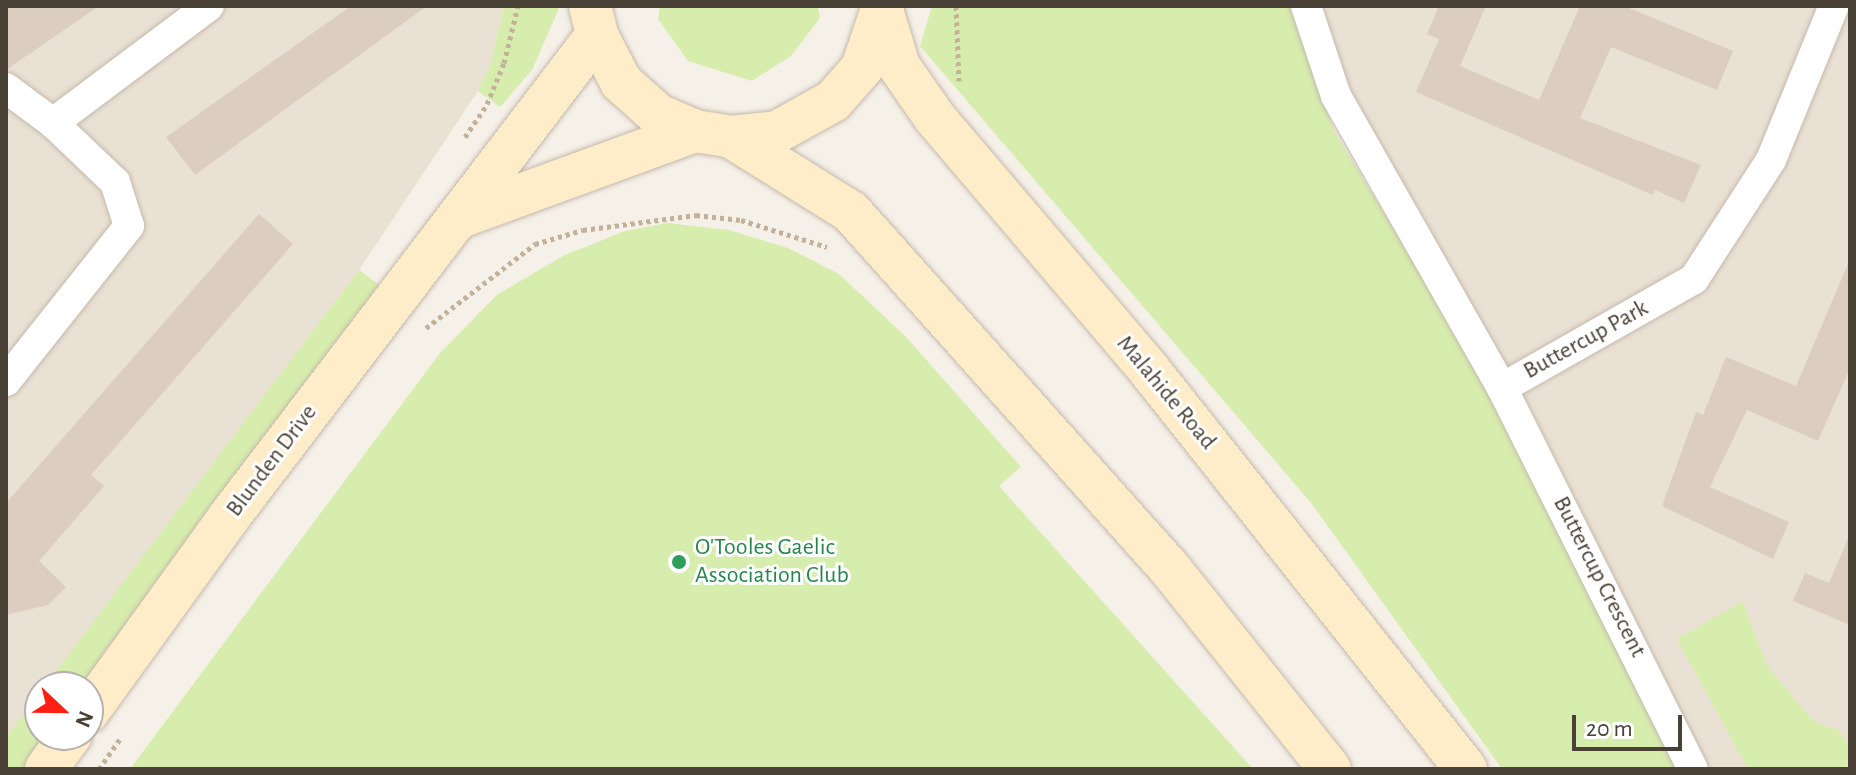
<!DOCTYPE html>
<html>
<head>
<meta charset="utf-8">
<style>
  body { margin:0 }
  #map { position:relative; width:1856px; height:775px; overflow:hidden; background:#f5f0e8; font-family:"Alegreya Sans",sans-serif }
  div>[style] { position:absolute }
  .residential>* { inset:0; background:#eae1d5 }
  .green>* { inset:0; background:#d7edad }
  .building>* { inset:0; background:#dbcdbf }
  .path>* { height:5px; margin-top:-2.5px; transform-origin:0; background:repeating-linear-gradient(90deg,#c5b199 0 4px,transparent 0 8px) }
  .roads { filter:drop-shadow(0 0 2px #c5b9ac) drop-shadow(0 0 2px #c5b9ac) }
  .street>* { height:30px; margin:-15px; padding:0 15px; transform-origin:15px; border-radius:15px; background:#fff }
  .secondary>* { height:42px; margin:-21px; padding:0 21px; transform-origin:21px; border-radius:21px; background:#ffecc8 }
  .dots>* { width:22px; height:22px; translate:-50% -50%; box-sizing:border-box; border:4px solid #fff; border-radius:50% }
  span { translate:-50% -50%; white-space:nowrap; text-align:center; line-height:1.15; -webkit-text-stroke:6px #fff; paint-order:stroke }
  .street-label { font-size:24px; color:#494036 }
  .leisure-label { font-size:24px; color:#27864d }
  .left { translate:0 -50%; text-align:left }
  .frame { position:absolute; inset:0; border:8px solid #494036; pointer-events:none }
  .north { position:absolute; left:24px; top:671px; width:80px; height:80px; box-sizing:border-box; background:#fff; border:2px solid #b6b3af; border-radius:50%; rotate:112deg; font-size:22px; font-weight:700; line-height:32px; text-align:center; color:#494036 }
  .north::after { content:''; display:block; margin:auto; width:28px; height:36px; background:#ff2015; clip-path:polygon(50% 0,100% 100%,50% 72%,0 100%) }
  .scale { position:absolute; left:1572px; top:715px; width:110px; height:36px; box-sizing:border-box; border:4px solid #494036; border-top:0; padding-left:10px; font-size:24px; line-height:28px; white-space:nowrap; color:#494036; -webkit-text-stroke:6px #fff; paint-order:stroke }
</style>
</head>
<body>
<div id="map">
  <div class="residential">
    <i style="clip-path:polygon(6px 6px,504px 6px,490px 65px,478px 91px,359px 270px,46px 687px,40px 687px,40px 696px,6px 741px)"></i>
    <i style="clip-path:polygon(1306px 6px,1850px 6px,1850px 769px,1694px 769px)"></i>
  </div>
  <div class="green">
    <i style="clip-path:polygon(504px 6px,560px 6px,532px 70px,500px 107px,478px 91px,490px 65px)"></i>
    <i style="clip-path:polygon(660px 6px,818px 6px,820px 18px,791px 56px,752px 81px,688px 61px,658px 19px)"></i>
    <i style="clip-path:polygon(932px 6px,1291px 6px,1334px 131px,1566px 513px,1685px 769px,1502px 769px,1312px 504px,920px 46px)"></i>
    <i style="clip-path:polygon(667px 223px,729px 230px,788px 248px,839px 274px,906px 337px,1021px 467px,999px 486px,1253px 769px,130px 769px,440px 353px,498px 294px,563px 256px,625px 231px)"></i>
    <i style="clip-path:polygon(359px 270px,392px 294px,88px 687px,44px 687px)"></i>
    <i style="clip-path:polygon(1743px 601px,1766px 664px,1813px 721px,1838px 730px,1850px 747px,1846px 769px,1748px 769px,1677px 639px)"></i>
    <i style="clip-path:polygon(40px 692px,40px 735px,70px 735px,45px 769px,6px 769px,6px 738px)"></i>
  </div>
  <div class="building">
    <i style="clip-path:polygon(6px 6px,99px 6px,6px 70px)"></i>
    <i style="clip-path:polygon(351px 6px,427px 6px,195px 175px,166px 137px)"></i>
    <i style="clip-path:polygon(1439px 6px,1486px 6px,1460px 66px,1539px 100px,1580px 6px,1624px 6px,1733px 51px,1717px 90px,1611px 47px,1580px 118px,1701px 165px,1684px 203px,1655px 190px,1653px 195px,1416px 92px,1439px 39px,1427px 34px)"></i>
    <i style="clip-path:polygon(259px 214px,293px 244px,91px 475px,104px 486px,39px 561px,66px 587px,48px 605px,6px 615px,6px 503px)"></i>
    <i style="clip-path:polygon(1850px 259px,1850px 368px,1818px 441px,1747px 410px,1710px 487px,1789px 522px,1773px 559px,1662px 506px,1696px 412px,1703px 415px,1726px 357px,1796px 386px)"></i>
    <i style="clip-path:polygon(1850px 534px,1850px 625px,1793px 601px,1805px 573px,1829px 583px)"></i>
  </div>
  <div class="path">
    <i style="left:956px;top:6px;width:75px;rotate:87.7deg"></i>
    <i style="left:465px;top:137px;width:40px;rotate:-56deg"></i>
    <i style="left:487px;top:104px;width:44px;rotate:-67.5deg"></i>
    <i style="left:504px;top:63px;width:59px;rotate:-76.2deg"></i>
    <i style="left:426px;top:328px;width:138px;rotate:-37.6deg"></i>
    <i style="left:535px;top:244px;width:50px;rotate:-16.3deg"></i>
    <i style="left:583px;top:230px;width:114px;rotate:-7.6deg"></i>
    <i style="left:696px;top:215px;width:45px;rotate:6.3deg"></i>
    <i style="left:741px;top:220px;width:90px;rotate:17.4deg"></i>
    <i style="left:99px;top:769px;width:39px;rotate:-55deg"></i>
  </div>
  <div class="roads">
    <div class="street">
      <i style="left:1306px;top:6px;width:95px;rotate:71.6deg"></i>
      <i style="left:1336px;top:96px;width:336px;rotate:60.4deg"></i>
      <i style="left:1502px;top:388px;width:426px;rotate:63.4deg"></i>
      <i style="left:6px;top:88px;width:59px;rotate:36.7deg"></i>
      <i style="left:53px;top:123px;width:86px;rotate:43.6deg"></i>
      <i style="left:115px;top:182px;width:46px;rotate:72.3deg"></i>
      <i style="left:129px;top:226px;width:198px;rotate:128.4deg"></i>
      <i style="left:53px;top:123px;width:195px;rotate:-36.9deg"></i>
      <i style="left:1502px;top:388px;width:221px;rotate:-29.6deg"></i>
      <i style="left:1694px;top:279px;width:142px;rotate:-57.1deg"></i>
      <i style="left:1771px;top:160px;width:166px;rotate:-67.8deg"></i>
    </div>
    <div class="secondary">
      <i style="left:590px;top:6px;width:30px;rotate:76deg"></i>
      <i style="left:597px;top:35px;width:53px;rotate:62.9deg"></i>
      <i style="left:621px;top:82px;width:50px;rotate:41.7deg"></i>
      <i style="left:658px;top:115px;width:40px;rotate:23.4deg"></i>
      <i style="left:695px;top:131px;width:36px;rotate:9deg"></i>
      <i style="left:731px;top:137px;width:46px;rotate:-6.2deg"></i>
      <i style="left:777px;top:132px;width:64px;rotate:-29deg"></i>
      <i style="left:833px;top:101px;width:44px;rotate:-48.7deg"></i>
      <i style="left:862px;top:68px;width:65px;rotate:-71.3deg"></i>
      <i style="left:882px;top:10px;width:59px;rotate:73.1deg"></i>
      <i style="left:899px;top:66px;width:63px;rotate:55.3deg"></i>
      <i style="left:935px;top:118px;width:332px;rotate:49.6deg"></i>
      <i style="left:1150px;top:371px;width:508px;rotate:51.55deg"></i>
      <i style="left:731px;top:137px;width:142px;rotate:32deg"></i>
      <i style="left:851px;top:212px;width:474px;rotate:48.2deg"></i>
      <i style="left:1167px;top:565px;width:261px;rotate:51.4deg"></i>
      <i style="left:463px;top:216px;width:247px;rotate:-20.1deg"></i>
      <i style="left:88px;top:712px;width:241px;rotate:-54.1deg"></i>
      <i style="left:229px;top:517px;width:606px;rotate:-52.64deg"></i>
      <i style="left:46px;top:769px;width:42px;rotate:-53.7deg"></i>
    </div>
  </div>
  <div class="dots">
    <i style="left:679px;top:562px;background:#2e9e5b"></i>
  </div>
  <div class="street-label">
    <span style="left:1586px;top:340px;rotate:-29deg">Buttercup Park</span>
    <span style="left:1166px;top:393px;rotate:50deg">Malahide Road</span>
    <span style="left:272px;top:461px;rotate:-53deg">Blunden Drive</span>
    <span style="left:1599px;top:577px;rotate:63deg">Buttercup Crescent</span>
  </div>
  <div class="leisure-label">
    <span class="left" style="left:695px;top:562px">O'Tooles Gaelic<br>Association Club</span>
  </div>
  <div class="frame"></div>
  <div class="north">N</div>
  <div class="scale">20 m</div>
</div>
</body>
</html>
